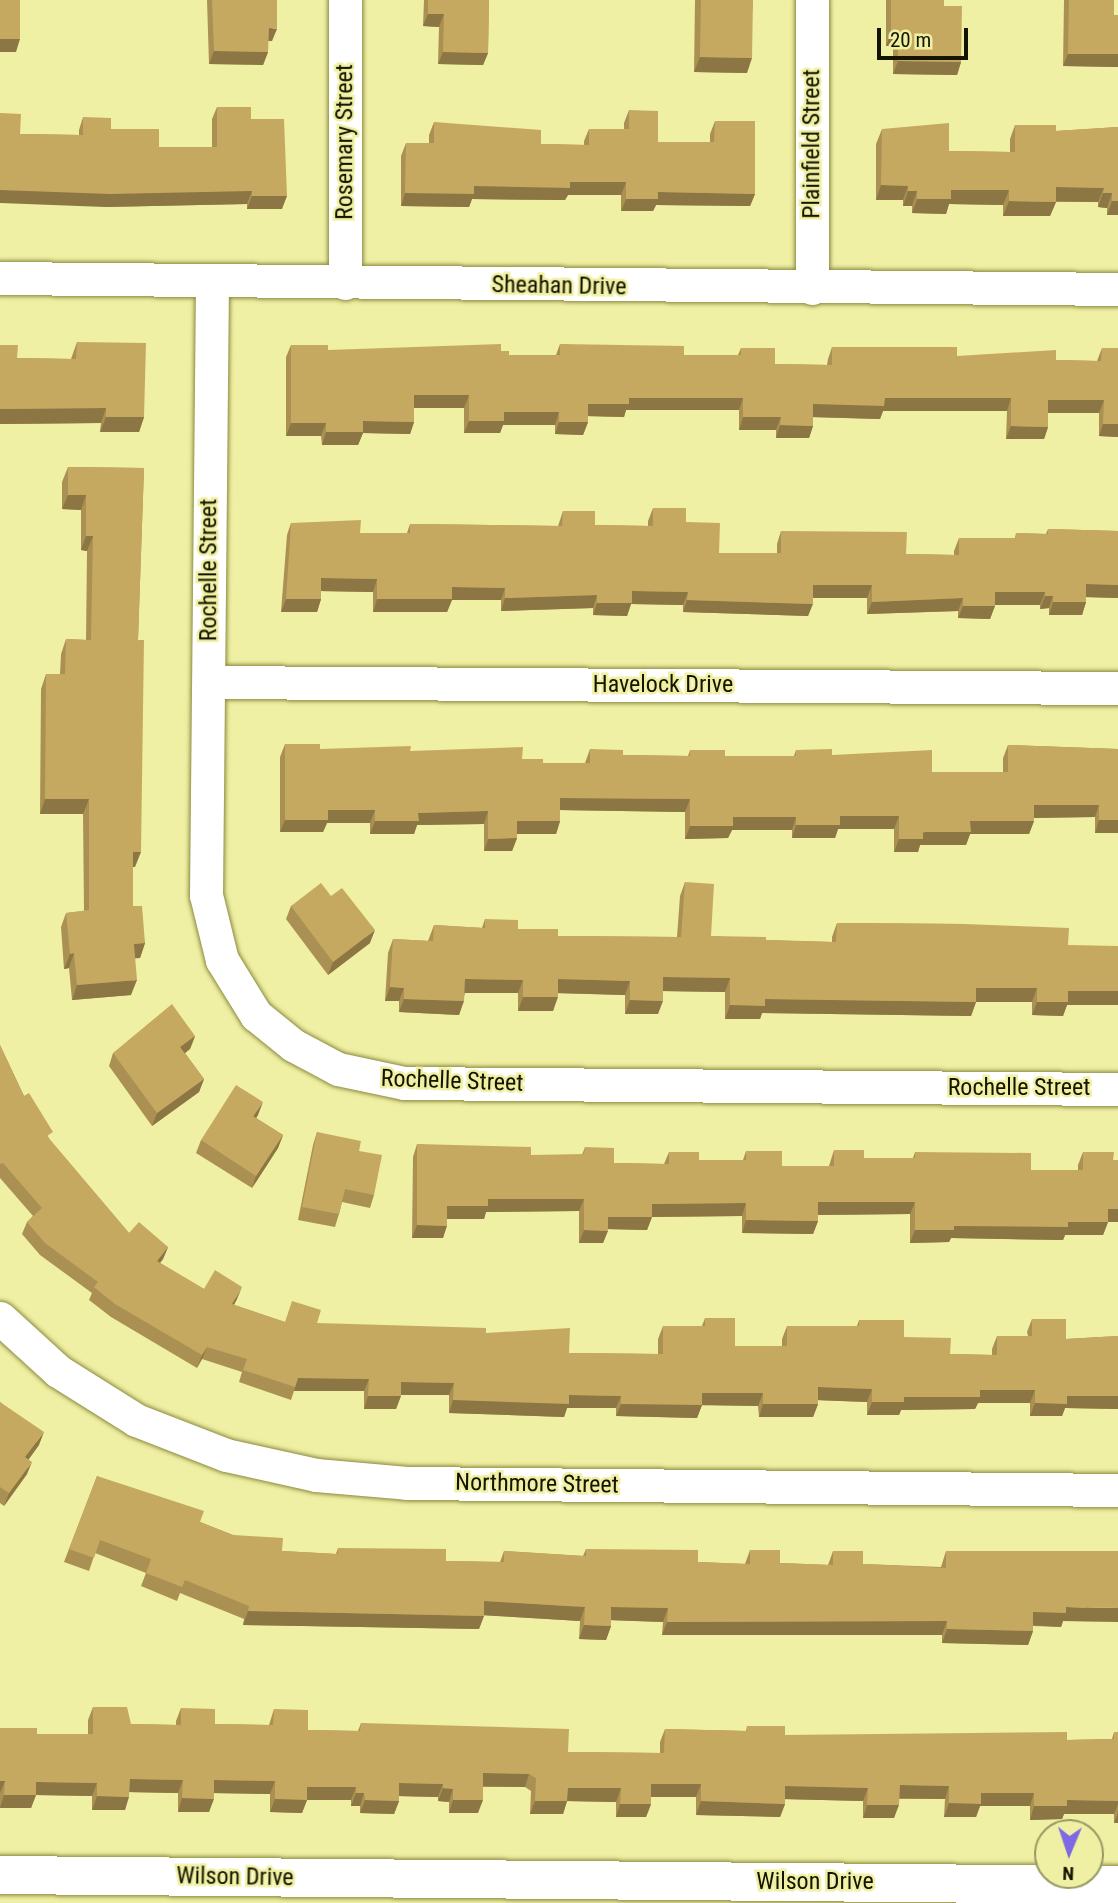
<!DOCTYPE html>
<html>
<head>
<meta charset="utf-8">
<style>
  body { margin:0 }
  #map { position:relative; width:1118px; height:1903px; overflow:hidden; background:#eff0a3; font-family:"Roboto Condensed",sans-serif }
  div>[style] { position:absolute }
  .roads { filter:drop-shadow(0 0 2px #8b8a40) drop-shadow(0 0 2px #8b8a40) }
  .street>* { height:33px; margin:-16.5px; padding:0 16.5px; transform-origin:16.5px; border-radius:16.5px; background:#fff }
  .secondary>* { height:38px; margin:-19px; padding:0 19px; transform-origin:19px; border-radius:19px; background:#fff }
  .wall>* { inset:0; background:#aa9153 }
  .shaded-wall>* { inset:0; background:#8b7644 }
  .building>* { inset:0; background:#c6a961 }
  span { translate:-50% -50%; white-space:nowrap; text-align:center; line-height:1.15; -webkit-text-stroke:5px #eff0a3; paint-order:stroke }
  .street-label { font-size:24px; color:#151400 }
  .north { position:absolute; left:1034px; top:1819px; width:70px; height:70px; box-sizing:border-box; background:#eff0a3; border:2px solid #989862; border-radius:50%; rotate:182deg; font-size:19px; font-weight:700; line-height:28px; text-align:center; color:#151400 }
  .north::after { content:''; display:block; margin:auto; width:24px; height:32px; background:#7f68e3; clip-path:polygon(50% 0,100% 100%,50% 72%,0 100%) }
  .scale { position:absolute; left:877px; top:28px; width:91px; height:32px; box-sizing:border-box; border:4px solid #151400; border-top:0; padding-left:9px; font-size:21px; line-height:24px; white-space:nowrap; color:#151400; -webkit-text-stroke:5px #eff0a3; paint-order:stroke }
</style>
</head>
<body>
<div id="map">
  <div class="roads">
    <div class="street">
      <i style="left:0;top:278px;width:1118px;rotate:0.56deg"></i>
      <i style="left:212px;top:282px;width:613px;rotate:90.56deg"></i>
      <i style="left:206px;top:895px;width:67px;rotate:76.2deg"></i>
      <i style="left:222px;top:960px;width:65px;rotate:58.3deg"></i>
      <i style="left:256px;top:1015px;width:48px;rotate:39deg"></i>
      <i style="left:293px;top:1045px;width:51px;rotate:28.1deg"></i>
      <i style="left:338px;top:1069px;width:67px;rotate:12deg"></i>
      <i style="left:404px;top:1083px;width:714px;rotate:0.48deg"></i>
      <i style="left:345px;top:283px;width:283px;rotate:-90deg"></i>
      <i style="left:812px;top:288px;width:288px;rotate:-90deg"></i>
      <i style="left:209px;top:682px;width:909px;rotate:0.38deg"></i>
      <i style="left:0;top:1318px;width:79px;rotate:42.4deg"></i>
      <i style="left:58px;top:1371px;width:92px;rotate:32.1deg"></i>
      <i style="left:136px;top:1420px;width:97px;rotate:21.3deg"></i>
      <i style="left:226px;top:1455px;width:92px;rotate:12.5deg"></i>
      <i style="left:316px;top:1475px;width:91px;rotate:5deg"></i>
      <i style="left:407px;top:1483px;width:711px;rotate:0.56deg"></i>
    </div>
    <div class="secondary">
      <i style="left:0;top:1875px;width:1118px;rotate:0.51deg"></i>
    </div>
  </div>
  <div class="wall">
    <i style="clip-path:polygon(207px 0,277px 0,272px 41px,268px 41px,268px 52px,263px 65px,209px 64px)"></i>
    <i style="clip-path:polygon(424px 0,489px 0,488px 53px,483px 65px,438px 64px,439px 27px,423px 26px)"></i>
    <i style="clip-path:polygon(695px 0,753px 0,747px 73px,694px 72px)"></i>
    <i style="clip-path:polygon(886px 0,944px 0,944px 6px,961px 62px,957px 75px,893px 74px,893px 46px,886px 46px)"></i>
    <i style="clip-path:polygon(1064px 0,1114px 0,1114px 15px,1118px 15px,1118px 67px,1063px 66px)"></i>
    <i style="clip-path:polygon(217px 107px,251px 119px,282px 209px,247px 209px,247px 204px,105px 207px,20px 134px,79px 135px,79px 130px,83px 117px,111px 129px,159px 147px,212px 147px,212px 119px)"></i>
    <i style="clip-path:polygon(629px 110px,658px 142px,710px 142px,710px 134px,715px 121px,755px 194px,750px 206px,656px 205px,653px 211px,621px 211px,621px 195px,568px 195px,565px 200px,472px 199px,469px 207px,401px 206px,401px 156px,406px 143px,429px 143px,429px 135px,434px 122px,541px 144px,584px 145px,584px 141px,589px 129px,624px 129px,624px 123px)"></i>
    <i style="clip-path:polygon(1015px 125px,1056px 131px,1118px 127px,1118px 215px,1107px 215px,1107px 208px,1098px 207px,1098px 202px,1056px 202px,1050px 216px,1003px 216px,1003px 205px,949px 204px,946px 214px,912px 213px,912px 206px,903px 206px,903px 200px,876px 200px,876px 144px,882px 129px,949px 151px,1010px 152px,1010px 139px)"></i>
    <i style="clip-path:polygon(77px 342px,144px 417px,139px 432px,100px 432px,101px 423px,0 424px,0 345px,17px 358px,71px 359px)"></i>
    <i style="clip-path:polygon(560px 344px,684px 355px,738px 355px,741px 348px,775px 364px,827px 365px,828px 359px,832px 347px,957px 356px,1056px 360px,1097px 361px,1102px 348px,1118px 437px,1099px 436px,1099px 413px,1048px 413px,1048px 427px,1044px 439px,1006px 439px,1007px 411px,883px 411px,880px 419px,813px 417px,813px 426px,809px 438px,776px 438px,776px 430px,739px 430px,739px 410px,626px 410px,624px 417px,588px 416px,588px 422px,583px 435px,555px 434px,555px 425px,503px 425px,500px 433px,464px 433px,464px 408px,414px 408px,414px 422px,410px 434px,363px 433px,358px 445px,322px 445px,321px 436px,286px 436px,286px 357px,291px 345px,328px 350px,501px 351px,509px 355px,556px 355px)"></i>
    <i style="clip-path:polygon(68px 467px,144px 468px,138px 640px,135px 867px,133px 867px,133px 906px,145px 943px,140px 958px,135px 958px,131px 995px,72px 1000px,69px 968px,64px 969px,61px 927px,66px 913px,84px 911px,83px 814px,40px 814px,41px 689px,46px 674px,60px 674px,61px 654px,66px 639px,86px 640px,87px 551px,81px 550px,81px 510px,62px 509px,62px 482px)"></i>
    <i style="clip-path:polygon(653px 508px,686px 522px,719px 553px,777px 553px,777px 544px,781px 531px,906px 554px,954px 555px,954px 551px,959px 538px,1015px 538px,1016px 533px,1046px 534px,1048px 529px,1118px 531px,1118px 598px,1086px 597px,1086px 602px,1082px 615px,1049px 615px,1049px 608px,1040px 609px,1040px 605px,995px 605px,990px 619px,958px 618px,958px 611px,867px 614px,867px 598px,813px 598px,808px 616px,683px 612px,683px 605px,631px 604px,627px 616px,593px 615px,593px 608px,501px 611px,501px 600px,452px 600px,447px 612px,373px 612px,373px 592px,321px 591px,321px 599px,317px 612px,281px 612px,287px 535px,291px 523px,360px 533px,407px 533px,410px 524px,558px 526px,563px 511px,595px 525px,648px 526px,648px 521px)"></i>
    <i style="clip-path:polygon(285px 744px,320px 749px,410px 751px,522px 759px,543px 763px,585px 763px,590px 749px,623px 755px,688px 756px,690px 750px,725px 756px,794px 756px,796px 750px,932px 772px,1003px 772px,1003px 758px,1008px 745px,1118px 749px,1118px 833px,1095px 833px,1095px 817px,1034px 818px,1034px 821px,1029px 834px,970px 834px,966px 845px,920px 845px,918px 852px,894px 852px,894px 829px,838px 829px,835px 838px,792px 838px,792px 830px,732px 830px,728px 838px,685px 839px,685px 812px,560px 810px,560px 821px,556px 834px,517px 834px,517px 838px,512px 851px,484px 851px,484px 824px,417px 825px,414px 834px,370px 834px,370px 823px,327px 823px,323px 832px,280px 832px,280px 757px)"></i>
    <i style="clip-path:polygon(685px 882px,711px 936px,766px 940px,832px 942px,832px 937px,837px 923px,964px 924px,1067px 1005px,1063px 1016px,1032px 1015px,1032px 1002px,976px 1002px,971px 1016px,762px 1013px,760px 1019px,725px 1019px,725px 992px,663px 991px,658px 1014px,625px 1014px,625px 995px,558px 993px,553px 1011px,518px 1011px,518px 993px,465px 993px,459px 1015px,399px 1012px,399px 1001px,385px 1001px,388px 953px,393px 939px,428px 941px,434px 925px,482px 928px,485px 919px,518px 929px,558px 936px,677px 937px,680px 896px)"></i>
    <i style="clip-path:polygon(331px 896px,370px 943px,328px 975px,286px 919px,291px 906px)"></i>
    <i style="clip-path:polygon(195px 1036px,190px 1049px,185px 1053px,204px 1079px,199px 1092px,152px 1126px,109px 1066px,113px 1053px)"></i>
    <i style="clip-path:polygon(0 1045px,24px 1096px,50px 1140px,129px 1233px,168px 1247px,163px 1259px,160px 1263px,204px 1289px,237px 1299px,234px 1305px,285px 1322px,486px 1333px,569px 1353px,658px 1354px,658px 1339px,663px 1326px,702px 1326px,705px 1318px,735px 1346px,782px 1346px,782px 1339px,787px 1326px,857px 1326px,859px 1320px,950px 1354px,992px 1355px,992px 1349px,997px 1336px,1028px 1336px,1027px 1332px,1032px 1319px,1066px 1339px,1118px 1336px,1118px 1409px,1065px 1408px,1062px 1416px,1030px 1416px,1030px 1403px,978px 1403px,975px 1409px,901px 1410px,899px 1415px,867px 1415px,867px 1402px,818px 1400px,818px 1404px,813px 1417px,759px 1417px,758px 1406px,702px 1405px,697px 1418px,616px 1416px,616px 1408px,567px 1408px,564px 1417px,449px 1413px,449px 1395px,401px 1395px,396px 1409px,364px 1409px,364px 1391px,294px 1391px,291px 1400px,239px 1382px,242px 1372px,202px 1359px,197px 1368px,111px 1317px,89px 1300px,92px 1293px,40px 1255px,22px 1234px,27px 1222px,33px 1216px,0 1178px)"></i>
    <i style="clip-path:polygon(258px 1115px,256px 1118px,283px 1135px,278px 1148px,252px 1188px,196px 1153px,201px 1140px)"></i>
    <i style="clip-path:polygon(317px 1132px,359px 1151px,374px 1195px,370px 1208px,342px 1202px,339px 1214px,335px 1227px,298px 1220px,313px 1145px)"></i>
    <i style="clip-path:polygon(417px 1144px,531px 1155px,582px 1155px,585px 1147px,614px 1163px,664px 1164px,669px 1152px,699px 1160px,743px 1160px,746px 1151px,782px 1166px,829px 1166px,834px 1150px,864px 1158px,913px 1158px,915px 1152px,1031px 1170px,1078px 1170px,1078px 1165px,1083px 1152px,1108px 1222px,1103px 1235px,1065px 1235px,1063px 1240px,951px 1238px,949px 1242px,910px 1243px,910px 1214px,818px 1215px,818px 1221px,813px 1234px,742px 1233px,742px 1216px,652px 1217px,647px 1230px,608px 1229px,603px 1243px,579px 1243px,579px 1211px,486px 1212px,484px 1219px,447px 1219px,443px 1238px,412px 1238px,413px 1157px)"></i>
    <i style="clip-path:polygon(0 1402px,39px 1445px,28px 1460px,27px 1474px,4px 1506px,0 1503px)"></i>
    <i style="clip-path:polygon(97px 1476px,200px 1522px,233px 1535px,282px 1551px,336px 1554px,338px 1548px,446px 1561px,500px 1562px,504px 1551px,583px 1556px,586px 1549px,698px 1562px,745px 1564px,750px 1550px,780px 1563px,828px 1565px,833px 1551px,863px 1564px,941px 1567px,946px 1551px,1063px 1621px,1061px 1627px,1033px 1626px,1033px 1631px,1028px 1645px,942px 1643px,942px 1635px,662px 1635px,663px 1622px,611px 1620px,611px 1626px,606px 1640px,579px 1639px,580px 1621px,484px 1615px,479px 1629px,243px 1625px,244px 1619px,180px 1593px,177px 1601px,141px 1586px,146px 1573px,95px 1553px,89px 1571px,64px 1562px)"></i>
    <i style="clip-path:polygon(93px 1707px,131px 1724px,176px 1725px,176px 1721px,181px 1708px,215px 1724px,269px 1725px,274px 1709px,308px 1730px,358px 1731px,361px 1723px,568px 1752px,660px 1753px,660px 1742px,665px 1729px,746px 1731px,747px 1726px,785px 1735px,1067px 1740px,1112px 1739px,1114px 1732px,1118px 1732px,1118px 1823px,1114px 1823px,1114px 1814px,1064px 1814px,1062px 1819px,1030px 1820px,1030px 1806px,980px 1806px,976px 1817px,944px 1817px,945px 1799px,899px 1799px,894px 1818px,863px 1818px,863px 1801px,785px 1799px,785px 1804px,780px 1817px,696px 1815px,696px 1797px,651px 1797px,651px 1804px,646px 1817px,616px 1817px,616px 1802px,567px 1801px,563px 1814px,530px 1814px,531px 1791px,525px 1787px,483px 1787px,478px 1813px,449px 1813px,449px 1802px,438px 1801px,438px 1797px,399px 1796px,399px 1801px,394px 1814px,360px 1813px,360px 1806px,351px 1806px,351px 1800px,307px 1800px,302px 1813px,270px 1812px,270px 1794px,214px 1793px,209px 1812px,178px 1812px,178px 1793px,129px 1792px,125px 1810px,92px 1810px,92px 1796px,36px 1795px,31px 1808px,0 1808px,0 1728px,37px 1734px,88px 1734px,88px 1720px)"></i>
  </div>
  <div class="shaded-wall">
    <i style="clip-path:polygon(428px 14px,444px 14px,439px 27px,423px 26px)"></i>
    <i style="clip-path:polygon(269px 28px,277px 29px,272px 41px,264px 41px)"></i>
    <i style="clip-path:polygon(891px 33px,898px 33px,893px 46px,886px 46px)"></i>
    <i style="clip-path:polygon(0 39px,20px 39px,16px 52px,0 52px)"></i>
    <i style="clip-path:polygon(214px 51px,268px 52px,263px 65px,209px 64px)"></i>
    <i style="clip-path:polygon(443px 52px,488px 53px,483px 65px,438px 64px)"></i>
    <i style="clip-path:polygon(1068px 54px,1118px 54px,1118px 67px,1063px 66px)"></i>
    <i style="clip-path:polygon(700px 57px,752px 58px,747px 73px,694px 72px)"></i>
    <i style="clip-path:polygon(898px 61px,961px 62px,957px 75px,893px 74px)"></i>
    <i style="clip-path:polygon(570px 182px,626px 182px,621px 195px,568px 195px,565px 200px,472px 199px,469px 207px,401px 206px,405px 193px,474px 186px)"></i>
    <i style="clip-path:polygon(881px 185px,908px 186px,903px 200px,876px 200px)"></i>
    <i style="clip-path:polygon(1056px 187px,1104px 188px,1098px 202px,1050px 201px)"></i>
    <i style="clip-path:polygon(0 190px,252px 191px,247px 204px,105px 207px,0 203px)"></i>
    <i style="clip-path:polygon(951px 190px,1009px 190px,1003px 205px,949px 204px,946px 214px,912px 213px,917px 199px)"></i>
    <i style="clip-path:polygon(908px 191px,917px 191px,912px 206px,903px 206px)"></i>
    <i style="clip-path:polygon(658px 192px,755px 194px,750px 206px,656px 205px,653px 211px,621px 211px,626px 199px)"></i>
    <i style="clip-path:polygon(1103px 193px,1112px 193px,1107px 208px,1098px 207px)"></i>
    <i style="clip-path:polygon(252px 196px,287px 196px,282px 209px,247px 209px)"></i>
    <i style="clip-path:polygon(1009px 201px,1056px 202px,1050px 216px,1003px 216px)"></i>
    <i style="clip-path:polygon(1112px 201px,1118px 201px,1118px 215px,1107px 215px)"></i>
    <i style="clip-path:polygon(414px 395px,469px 395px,464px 408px,410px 408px)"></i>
    <i style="clip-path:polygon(629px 398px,743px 398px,739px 410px,626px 410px,624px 417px,583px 416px,588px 404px)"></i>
    <i style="clip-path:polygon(885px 398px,1011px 398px,1007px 411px,883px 411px,880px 419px,809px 417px,813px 404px)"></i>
    <i style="clip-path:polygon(1048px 400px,1104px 400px,1099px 413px,1044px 413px)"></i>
    <i style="clip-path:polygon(106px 408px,101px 423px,0 424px,0 409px)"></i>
    <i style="clip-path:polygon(504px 412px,559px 412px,555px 425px,503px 425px,500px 433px,464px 433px,469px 421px)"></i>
    <i style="clip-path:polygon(106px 417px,144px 417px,139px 432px,100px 432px)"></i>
    <i style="clip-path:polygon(743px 417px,781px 417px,776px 430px,739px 430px)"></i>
    <i style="clip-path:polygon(363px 421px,414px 422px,410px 434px,363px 433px,358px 445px,322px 445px,326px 432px)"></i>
    <i style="clip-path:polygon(559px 422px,588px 422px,583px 435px,555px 434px)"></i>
    <i style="clip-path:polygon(291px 423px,326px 423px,321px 436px,286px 436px)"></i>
    <i style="clip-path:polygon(1103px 424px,1118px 424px,1118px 437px,1099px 436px)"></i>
    <i style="clip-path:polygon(780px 425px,813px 426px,809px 438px,776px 438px)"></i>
    <i style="clip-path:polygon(1011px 426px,1048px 427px,1044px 439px,1006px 439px)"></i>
    <i style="clip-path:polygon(68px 495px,86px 495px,81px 510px,62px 509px)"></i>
    <i style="clip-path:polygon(86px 536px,93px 536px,87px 551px,81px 550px)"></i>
    <i style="clip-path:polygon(321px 578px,377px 579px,373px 592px,317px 591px)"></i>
    <i style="clip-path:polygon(1086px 584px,1118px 585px,1118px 598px,1082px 597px)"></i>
    <i style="clip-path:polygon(813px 585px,872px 585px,867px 598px,808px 598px)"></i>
    <i style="clip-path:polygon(452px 587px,505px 588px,501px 600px,452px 600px,447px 612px,373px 612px,377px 599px)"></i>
    <i style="clip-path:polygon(632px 591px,688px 592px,683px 605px,631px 604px,627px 616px,593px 615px,597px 603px)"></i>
    <i style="clip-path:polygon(995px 592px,1045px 592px,1040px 605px,990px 605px)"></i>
    <i style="clip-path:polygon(597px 595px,593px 608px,501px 611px,505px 598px)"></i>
    <i style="clip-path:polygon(1045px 596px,1053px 596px,1049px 608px,1040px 609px)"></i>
    <i style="clip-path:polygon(963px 598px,958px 611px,867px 614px,872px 602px)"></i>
    <i style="clip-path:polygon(286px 599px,321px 599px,317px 612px,281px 612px)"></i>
    <i style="clip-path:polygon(687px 600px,813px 604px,808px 616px,683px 612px)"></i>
    <i style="clip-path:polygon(1053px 602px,1086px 602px,1082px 615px,1049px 615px)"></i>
    <i style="clip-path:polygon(963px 606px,995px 606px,990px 619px,958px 618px)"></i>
    <i style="clip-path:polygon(560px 798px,690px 799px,685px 812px,556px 810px)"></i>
    <i style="clip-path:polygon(45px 799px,89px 799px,83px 814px,40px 814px)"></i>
    <i style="clip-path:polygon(1034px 805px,1099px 805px,1095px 817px,1029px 818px)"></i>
    <i style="clip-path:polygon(328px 810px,375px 810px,370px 823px,327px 823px,323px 832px,280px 832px,285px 820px)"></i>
    <i style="clip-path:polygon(488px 811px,484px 824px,417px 825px,414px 834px,370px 834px,375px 821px,418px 813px)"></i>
    <i style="clip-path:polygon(840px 816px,899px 816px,894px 829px,838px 829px,835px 838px,792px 838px,796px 825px)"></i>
    <i style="clip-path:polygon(733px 817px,796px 817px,792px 830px,732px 830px,728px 838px,685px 839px,690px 826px)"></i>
    <i style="clip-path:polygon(1099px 820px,1118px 820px,1118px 833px,1095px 833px)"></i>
    <i style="clip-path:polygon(517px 821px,560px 821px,556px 834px,512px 834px)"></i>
    <i style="clip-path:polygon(970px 821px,1034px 821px,1029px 834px,970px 834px,966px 845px,920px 845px,918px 852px,894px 852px,899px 839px)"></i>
    <i style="clip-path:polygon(517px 838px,512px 851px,484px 851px,488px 839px)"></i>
    <i style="clip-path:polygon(133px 852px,141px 852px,135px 867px,128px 867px)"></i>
    <i style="clip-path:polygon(375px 930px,370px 943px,328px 975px,333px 962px)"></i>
    <i style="clip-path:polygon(145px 943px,140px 958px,128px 959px,134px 944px)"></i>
    <i style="clip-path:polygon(74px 953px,69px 968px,64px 969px,70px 954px)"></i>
    <i style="clip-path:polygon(663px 977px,730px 978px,725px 992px,658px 991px)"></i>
    <i style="clip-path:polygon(465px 979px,523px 980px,518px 993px,460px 993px)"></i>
    <i style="clip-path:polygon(558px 979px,630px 981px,625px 995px,553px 993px)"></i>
    <i style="clip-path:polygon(137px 980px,131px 995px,72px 1000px,77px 985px)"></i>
    <i style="clip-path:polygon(390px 987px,404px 988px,399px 1001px,385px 1001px)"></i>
    <i style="clip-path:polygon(976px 988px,1037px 988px,1032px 1002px,971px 1002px)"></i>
    <i style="clip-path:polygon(1068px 991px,1118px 991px,1118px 1005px,1067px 1005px,1063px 1016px,1032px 1015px,1037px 1002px)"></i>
    <i style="clip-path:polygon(523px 997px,558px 997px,553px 1011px,518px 1011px)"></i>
    <i style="clip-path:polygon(404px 999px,464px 1001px,459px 1015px,399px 1012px)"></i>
    <i style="clip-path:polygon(765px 999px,976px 1002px,971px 1016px,762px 1013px,760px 1019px,725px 1019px,730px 1005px)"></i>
    <i style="clip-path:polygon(630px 1000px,663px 1001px,658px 1014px,625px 1014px)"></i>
    <i style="clip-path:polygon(195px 1036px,190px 1049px,176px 1060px,180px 1047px)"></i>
    <i style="clip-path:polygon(204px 1079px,199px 1092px,152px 1126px,157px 1113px)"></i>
    <i style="clip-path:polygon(263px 1102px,258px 1115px,249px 1129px,253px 1116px)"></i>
    <i style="clip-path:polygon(283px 1135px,278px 1148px,252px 1188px,256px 1176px)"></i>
    <i style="clip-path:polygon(488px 1199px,584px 1199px,579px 1211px,486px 1212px,484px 1219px,443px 1219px,447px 1206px)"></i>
    <i style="clip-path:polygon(818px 1202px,915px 1202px,910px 1214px,813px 1215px)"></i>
    <i style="clip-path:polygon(746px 1203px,742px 1216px,648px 1217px,652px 1204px)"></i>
    <i style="clip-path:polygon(1108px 1209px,1118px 1209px,1118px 1222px,1104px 1222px)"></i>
    <i style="clip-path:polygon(608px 1217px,652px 1217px,647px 1230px,603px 1229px)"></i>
    <i style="clip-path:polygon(746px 1220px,818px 1221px,813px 1234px,742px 1233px)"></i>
    <i style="clip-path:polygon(1068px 1222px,1108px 1222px,1103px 1235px,1065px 1235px,1063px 1240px,951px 1238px,949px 1242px,910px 1243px,915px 1230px,954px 1226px)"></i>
    <i style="clip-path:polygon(417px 1225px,447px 1226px,443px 1238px,412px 1238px)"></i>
    <i style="clip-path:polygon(584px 1230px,608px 1231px,603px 1243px,579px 1243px)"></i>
    <i style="clip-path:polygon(168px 1247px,163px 1259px,152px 1273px,157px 1261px)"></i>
    <i style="clip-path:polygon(242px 1287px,237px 1299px,227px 1317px,232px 1304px)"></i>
    <i style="clip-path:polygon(207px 1347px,202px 1359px,197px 1368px,202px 1355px)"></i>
    <i style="clip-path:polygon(298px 1378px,369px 1379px,364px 1391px,294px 1391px)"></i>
    <i style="clip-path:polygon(401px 1382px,454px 1383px,449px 1395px,396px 1395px)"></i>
    <i style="clip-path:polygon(818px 1387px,872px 1389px,867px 1402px,813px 1400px)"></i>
    <i style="clip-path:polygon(980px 1390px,1035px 1390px,1030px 1403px,978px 1403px,975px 1409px,901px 1410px,899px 1415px,867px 1415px,872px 1402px,904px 1397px)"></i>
    <i style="clip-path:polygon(702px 1393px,763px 1393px,758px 1406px,698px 1405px,702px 1405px,697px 1418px,616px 1416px,621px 1404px)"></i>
    <i style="clip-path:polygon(569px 1395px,621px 1396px,616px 1408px,567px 1408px,564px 1417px,449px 1413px,453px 1400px)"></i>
    <i style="clip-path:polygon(368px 1396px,401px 1396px,396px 1409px,364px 1409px)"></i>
    <i style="clip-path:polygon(1067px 1396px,1118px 1396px,1118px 1409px,1065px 1408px,1062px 1416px,1030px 1416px,1035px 1403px)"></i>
    <i style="clip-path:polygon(763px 1404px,818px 1404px,813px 1417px,759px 1417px)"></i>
    <i style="clip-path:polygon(44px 1432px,39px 1445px,21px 1470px,25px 1457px)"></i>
    <i style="clip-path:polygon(32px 1462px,27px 1474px,4px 1506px,9px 1493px)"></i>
    <i style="clip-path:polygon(484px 1601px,585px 1607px,580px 1621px,479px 1615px)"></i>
    <i style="clip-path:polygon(611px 1607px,668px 1608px,663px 1622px,606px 1620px)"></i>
    <i style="clip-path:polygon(1066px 1607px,1118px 1608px,1118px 1622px,1063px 1621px,1061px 1627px,1028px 1625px,1033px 1612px)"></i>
    <i style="clip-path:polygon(248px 1611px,484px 1616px,479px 1629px,243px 1625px)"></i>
    <i style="clip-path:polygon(947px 1621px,942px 1635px,662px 1635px,667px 1622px)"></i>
    <i style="clip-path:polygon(584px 1625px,611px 1626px,606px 1640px,579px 1639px)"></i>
    <i style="clip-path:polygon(947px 1629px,1033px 1631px,1028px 1645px,942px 1643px)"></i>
    <i style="clip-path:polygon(483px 1773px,529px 1774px,525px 1787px,478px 1786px)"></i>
    <i style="clip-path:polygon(130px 1779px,183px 1780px,178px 1793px,125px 1792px)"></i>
    <i style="clip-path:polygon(214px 1780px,275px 1781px,270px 1794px,209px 1793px)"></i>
    <i style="clip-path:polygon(0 1781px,5px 1781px,0 1793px)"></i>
    <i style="clip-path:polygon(36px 1782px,97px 1783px,92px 1796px,36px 1795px,31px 1808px,0 1808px,4px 1795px)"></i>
    <i style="clip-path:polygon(399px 1783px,443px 1784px,438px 1797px,394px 1796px)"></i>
    <i style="clip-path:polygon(651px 1784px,701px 1784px,696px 1797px,646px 1797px)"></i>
    <i style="clip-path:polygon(900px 1785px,949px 1786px,945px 1799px,895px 1798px)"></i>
    <i style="clip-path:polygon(785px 1786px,868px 1788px,863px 1801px,780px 1799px)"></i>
    <i style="clip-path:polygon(307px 1787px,356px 1787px,351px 1800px,307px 1800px,302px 1813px,270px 1812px,275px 1799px)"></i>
    <i style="clip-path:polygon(443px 1788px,453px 1789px,449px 1802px,438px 1801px)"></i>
    <i style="clip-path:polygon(568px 1788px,621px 1788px,616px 1802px,563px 1801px)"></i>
    <i style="clip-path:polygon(356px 1793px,364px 1793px,360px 1806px,351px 1806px)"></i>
    <i style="clip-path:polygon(981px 1793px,1034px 1793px,1030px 1806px,980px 1806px,976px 1817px,944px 1817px,949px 1803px)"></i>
    <i style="clip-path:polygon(97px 1796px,129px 1797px,125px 1810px,92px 1810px)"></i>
    <i style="clip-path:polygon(182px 1798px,214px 1799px,209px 1812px,178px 1812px)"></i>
    <i style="clip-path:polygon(365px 1800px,399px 1801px,394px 1814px,360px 1813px)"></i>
    <i style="clip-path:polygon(453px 1800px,483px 1800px,478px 1813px,449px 1813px)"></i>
    <i style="clip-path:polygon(1067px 1800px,1118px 1801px,1118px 1804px,1114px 1814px,1064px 1814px,1062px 1819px,1030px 1820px,1034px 1806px)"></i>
    <i style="clip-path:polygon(535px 1801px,567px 1801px,563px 1814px,530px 1814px)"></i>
    <i style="clip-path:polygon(701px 1801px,785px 1804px,780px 1817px,696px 1815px)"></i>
    <i style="clip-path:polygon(620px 1804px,651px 1804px,646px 1817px,616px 1817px)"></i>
    <i style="clip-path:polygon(867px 1805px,899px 1805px,894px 1818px,863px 1818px)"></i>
    <i style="clip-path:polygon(1118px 1813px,1118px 1823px,1114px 1823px)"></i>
  </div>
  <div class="building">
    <i style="clip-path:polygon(0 0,20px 0,20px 39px,0 39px)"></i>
    <i style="clip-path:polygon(212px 0,277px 0,277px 29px,269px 28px,268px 52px,214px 51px)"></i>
    <i style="clip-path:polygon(428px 0,489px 0,488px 53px,443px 52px,444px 14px,428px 14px)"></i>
    <i style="clip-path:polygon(701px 0,753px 0,752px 58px,700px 57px)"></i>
    <i style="clip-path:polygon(891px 0,944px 0,944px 6px,962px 6px,961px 62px,898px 61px,898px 33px,891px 33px)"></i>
    <i style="clip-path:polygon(1069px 0,1114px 0,1114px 15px,1118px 15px,1118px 54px,1068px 54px)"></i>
    <i style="clip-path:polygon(217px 107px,251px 107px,251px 119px,284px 119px,287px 196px,252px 196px,252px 191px,110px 194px,0 190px,0 113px,21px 114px,20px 134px,83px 135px,83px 117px,111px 118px,111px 129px,159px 129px,159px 147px,217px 147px)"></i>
    <i style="clip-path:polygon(629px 110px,658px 111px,658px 142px,714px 142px,715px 121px,755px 121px,755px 194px,658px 192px,658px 199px,626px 199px,626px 182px,570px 182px,570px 188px,474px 186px,474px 194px,405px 193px,406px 143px,434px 143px,434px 122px,541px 130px,541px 144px,589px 145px,589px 129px,629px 129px)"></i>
    <i style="clip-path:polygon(949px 123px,949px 151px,1015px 152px,1015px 125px,1056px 125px,1056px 131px,1118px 127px,1118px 201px,1112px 201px,1112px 193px,1103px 193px,1104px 188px,1056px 187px,1056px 202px,1009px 201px,1009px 190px,951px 190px,951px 199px,917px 199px,917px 191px,908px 191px,908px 186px,881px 185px,882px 129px)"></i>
    <i style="clip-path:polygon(77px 342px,146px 343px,144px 417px,106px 417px,106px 408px,0 409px,0 345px,18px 345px,17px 358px,76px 359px)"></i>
    <i style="clip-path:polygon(501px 344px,501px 351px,509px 351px,509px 355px,560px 355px,560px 344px,684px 346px,684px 355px,741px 355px,741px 348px,775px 348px,775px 364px,832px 365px,832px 347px,957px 347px,957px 356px,1056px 350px,1056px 360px,1101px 361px,1102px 348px,1118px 348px,1118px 424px,1103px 424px,1104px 400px,1048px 400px,1048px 427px,1011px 426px,1011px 398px,885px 398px,884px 406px,813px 404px,813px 426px,780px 425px,781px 417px,743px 417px,743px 398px,629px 398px,629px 404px,588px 404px,588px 422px,559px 422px,559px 412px,504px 412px,504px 421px,469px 421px,469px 395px,414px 395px,414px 422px,363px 421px,363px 432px,326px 432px,326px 423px,291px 423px,291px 345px,328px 345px,328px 350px)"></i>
    <i style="clip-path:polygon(68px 467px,144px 468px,138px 640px,144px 640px,141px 852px,133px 852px,133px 906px,142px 906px,145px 943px,134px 944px,137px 980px,77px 985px,74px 953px,70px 954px,66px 913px,89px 910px,89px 799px,45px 799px,46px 674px,65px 674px,66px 639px,91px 640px,93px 536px,86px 536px,86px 495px,68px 495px)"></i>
    <i style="clip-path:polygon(653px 508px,686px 508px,686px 522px,720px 523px,719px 553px,781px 553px,781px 531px,907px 532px,906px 554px,959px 555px,959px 538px,1016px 538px,1016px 533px,1048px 534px,1048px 529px,1118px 531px,1118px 585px,1086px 584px,1086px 602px,1053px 602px,1053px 596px,1045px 596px,1045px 592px,995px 592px,995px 606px,963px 606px,963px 598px,872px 602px,872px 585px,813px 585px,813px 604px,687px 600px,688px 592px,632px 591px,632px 603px,597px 603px,597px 595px,505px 598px,505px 588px,452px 587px,452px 599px,377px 599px,377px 579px,321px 578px,321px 599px,286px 599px,291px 523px,361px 520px,360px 533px,410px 533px,410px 524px,562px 526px,563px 511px,595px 511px,595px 525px,653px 526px)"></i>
    <i style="clip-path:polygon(285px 744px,320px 744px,320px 749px,411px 746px,410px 751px,523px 747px,522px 759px,543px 759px,543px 763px,590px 763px,590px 749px,623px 750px,623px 755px,690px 756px,690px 750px,725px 750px,725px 756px,796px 756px,796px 750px,832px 749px,832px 755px,932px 750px,932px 772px,1008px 772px,1008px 745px,1118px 749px,1118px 820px,1099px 820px,1099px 805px,1034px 805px,1034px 821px,970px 821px,971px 832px,923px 832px,923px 839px,899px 839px,899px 816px,840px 816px,840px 825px,796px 825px,796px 817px,733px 817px,733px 826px,690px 826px,690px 799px,560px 798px,560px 821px,517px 821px,517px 838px,488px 839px,488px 811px,418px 813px,419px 821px,375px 821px,375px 810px,328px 810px,328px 820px,285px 820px)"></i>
    <i style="clip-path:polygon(685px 882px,714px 884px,711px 936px,766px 937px,766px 940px,836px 942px,837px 923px,964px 924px,1069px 928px,1068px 945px,1118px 946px,1118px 991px,1068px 991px,1068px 1002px,1037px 1002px,1037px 988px,976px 988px,976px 1002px,765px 999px,765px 1006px,730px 1005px,730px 978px,663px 977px,663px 1001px,630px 1000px,630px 981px,558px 979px,558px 997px,523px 997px,523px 980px,465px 979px,464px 1001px,404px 999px,404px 988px,390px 987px,393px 939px,433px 941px,434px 925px,485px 928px,485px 919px,518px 920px,518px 929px,558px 929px,558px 936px,681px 937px)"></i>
    <i style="clip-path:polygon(321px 883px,331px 896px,342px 888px,375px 930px,333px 962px,291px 906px)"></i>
    <i style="clip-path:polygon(172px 1004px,195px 1036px,180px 1047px,204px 1079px,157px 1113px,113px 1053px)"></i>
    <i style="clip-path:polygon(0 1045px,24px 1096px,29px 1093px,53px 1132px,47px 1136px,129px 1233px,139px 1222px,168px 1247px,157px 1261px,204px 1289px,215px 1270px,242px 1287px,232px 1304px,285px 1322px,292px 1301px,321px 1310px,317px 1323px,486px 1328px,486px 1333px,570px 1328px,569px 1353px,663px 1354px,663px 1326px,705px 1326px,705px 1318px,735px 1318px,735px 1346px,787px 1346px,787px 1326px,859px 1326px,859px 1320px,904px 1320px,904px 1337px,951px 1338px,950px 1354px,997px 1355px,997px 1336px,1032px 1336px,1032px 1319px,1066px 1319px,1066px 1339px,1118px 1336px,1118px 1396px,1067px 1396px,1067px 1404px,1035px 1403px,1035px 1390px,980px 1390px,980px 1397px,904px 1397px,904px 1402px,872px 1402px,872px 1389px,818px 1387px,818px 1404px,763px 1404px,763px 1393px,702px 1393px,702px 1405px,621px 1404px,621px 1396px,569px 1395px,569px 1404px,453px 1400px,454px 1383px,401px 1382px,401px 1396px,368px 1396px,369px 1379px,298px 1378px,295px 1387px,243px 1370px,247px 1359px,207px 1347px,202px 1355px,115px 1304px,94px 1287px,98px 1282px,45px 1243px,27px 1222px,42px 1208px,3px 1163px,0 1164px)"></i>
    <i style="clip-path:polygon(236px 1085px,263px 1102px,253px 1116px,283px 1135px,256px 1176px,201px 1140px)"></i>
    <i style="clip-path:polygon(317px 1132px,361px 1141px,359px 1151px,382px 1155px,374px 1195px,345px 1189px,339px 1214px,302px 1207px)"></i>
    <i style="clip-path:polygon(417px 1144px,531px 1147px,531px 1155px,584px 1154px,585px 1147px,614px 1148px,614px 1163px,669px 1164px,669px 1152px,699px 1152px,699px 1160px,746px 1160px,746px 1151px,782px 1151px,782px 1166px,834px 1166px,834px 1150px,864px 1150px,864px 1158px,915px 1158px,915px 1152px,1031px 1153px,1031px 1170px,1083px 1170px,1083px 1152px,1114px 1152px,1113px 1160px,1118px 1160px,1118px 1209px,1108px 1209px,1108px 1222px,1068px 1222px,1068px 1227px,954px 1226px,954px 1230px,915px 1230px,915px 1202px,818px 1202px,818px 1221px,746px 1220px,746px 1203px,652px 1204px,652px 1217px,608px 1217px,608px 1231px,584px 1230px,584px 1199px,488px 1199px,488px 1206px,447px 1206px,447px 1226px,417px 1225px)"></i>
    <i style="clip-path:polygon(0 1402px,44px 1432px,25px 1457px,32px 1462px,9px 1493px,0 1487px)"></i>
    <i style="clip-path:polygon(97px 1476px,204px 1511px,200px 1522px,233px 1535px,283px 1538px,282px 1551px,338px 1554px,338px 1548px,446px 1549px,446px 1561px,504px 1562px,504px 1551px,586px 1556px,586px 1549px,698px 1550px,698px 1562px,750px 1564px,750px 1550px,780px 1550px,780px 1563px,833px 1565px,833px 1551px,863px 1551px,863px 1564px,946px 1568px,946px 1551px,1118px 1551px,1118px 1608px,1066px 1607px,1066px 1613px,1033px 1612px,1033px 1631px,947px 1629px,947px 1621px,667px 1622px,668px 1608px,611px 1607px,611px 1626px,584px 1625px,585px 1607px,484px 1601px,484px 1616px,248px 1611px,249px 1606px,185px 1580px,182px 1587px,146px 1573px,151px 1559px,100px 1540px,94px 1558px,69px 1549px)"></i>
    <i style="clip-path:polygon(93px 1707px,127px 1707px,131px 1724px,181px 1725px,181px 1708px,215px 1709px,215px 1724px,273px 1725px,274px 1709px,308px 1710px,308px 1730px,360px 1731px,361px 1723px,569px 1729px,568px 1752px,664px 1753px,665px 1729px,747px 1731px,747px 1726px,785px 1726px,785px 1735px,1067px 1732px,1067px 1740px,1114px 1739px,1114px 1732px,1118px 1732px,1118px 1801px,1067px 1800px,1067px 1806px,1034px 1806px,1034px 1793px,981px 1793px,981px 1804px,949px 1803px,949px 1786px,900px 1785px,899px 1805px,867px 1805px,868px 1788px,785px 1786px,785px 1804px,701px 1801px,701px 1784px,651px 1784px,651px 1804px,620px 1804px,621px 1788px,568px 1788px,567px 1801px,535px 1801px,536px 1778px,529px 1774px,483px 1773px,483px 1800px,453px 1800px,453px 1789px,443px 1788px,443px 1784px,399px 1783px,399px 1801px,365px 1800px,364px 1793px,356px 1793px,356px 1787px,307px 1787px,307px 1800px,275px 1799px,275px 1781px,214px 1780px,214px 1799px,182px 1798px,183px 1780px,130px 1779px,129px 1797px,97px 1796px,97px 1783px,36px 1782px,36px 1795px,4px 1795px,5px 1781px,0 1781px,0 1728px,37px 1728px,37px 1734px,93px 1734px)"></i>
  </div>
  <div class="street-label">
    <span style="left:345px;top:142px;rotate:-90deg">Rosemary Street</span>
    <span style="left:812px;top:144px;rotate:-90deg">Plainfield Street</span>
    <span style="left:559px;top:286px;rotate:1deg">Sheahan Drive</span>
    <span style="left:209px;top:570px;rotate:-90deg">Rochelle Street</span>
    <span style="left:663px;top:685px">Havelock Drive</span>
    <span style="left:452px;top:1081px;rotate:2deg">Rochelle Street</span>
    <span style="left:1019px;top:1088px">Rochelle Street</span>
    <span style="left:537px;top:1484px;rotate:1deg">Northmore Street</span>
    <span style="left:235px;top:1877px;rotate:1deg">Wilson Drive</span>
    <span style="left:815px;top:1882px">Wilson Drive</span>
  </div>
  <div class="north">N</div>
  <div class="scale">20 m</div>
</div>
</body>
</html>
